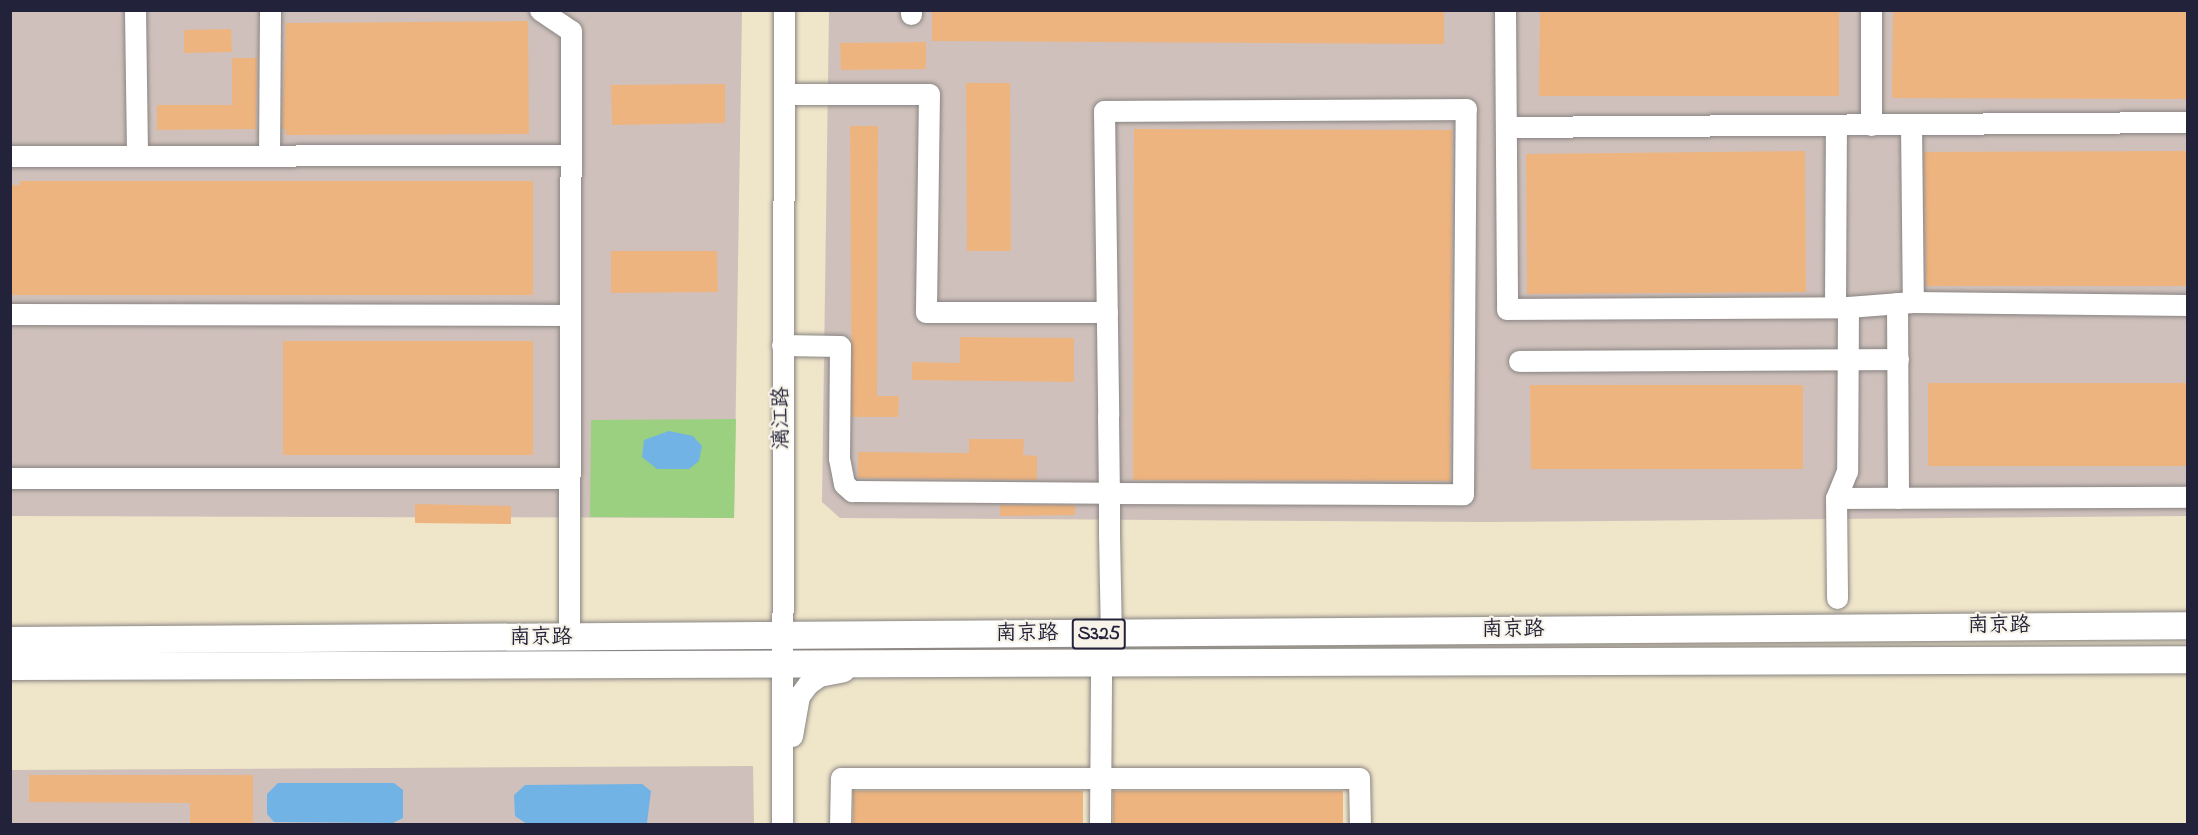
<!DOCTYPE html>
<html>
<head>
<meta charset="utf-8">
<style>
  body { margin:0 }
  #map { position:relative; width:2198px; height:835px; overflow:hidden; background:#efe5c9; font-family:"Indie Flower","LXGW WenKai TC",sans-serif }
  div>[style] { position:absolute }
  .industrial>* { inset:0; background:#cfc0bb }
  .green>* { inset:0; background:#9bd081 }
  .water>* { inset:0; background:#72b3e6 }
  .building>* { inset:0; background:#eeb47f }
  .roads { filter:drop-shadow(0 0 2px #888482) drop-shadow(0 0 2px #888482) }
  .minor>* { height:21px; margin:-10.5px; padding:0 10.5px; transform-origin:10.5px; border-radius:10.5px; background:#fff }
  .major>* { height:27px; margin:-13.5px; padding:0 13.5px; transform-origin:13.5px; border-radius:13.5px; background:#fff }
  span { translate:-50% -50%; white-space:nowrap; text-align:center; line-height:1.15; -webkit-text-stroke:4.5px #f7f3e8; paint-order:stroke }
  .shield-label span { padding:2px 4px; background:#f7f3e8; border:2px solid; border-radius:4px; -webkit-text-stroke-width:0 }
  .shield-label { font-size:20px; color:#22223b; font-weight:700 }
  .street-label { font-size:21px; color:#22223b }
  .frame { position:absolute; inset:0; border:12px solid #22223b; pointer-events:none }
</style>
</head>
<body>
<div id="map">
  <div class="industrial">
    <i style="clip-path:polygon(11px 11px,742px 11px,734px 518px,11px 516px)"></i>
    <i style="clip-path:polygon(829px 11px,2187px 11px,2187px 516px,1485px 522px,840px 518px,822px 502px)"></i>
    <i style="clip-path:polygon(753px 766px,754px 824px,11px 824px,10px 770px)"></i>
  </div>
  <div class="green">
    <i style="clip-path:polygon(736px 419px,734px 518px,590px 517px,591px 420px)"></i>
  </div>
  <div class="water">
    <i style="clip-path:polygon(669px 431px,693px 436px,702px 446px,699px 461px,689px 469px,657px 469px,642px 457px,644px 440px)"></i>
    <i style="clip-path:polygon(278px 783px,394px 783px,403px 790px,403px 818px,393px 823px,274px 822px,267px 814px,267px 794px)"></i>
    <i style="clip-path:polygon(642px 784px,651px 791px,647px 823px,527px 824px,515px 816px,514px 795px,525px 785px)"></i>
  </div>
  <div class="building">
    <i style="clip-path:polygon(932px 10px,1444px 10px,1444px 44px,932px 41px)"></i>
    <i style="clip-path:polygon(1540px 10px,1839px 10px,1839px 96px,1539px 96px)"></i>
    <i style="clip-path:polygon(1893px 10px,2187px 10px,2187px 99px,1892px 98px)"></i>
    <i style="clip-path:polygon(528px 21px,529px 134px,286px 135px,286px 129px,282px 129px,286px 23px)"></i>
    <i style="clip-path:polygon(231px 29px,232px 52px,184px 53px,184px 30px)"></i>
    <i style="clip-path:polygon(926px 42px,926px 69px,841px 70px,840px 43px)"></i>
    <i style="clip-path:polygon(232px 58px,257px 58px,256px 129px,157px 130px,157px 105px,232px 105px)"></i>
    <i style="clip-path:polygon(966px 83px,1010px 83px,1011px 251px,967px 251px)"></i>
    <i style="clip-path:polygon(725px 84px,725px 123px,612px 125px,611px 85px)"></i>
    <i style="clip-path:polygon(850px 126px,878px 126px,877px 396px,899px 396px,898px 417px,852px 417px)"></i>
    <i style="clip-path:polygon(1134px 129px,1452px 130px,1450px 481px,1133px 480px)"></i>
    <i style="clip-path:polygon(1805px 151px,1806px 292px,1527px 294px,1526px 154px)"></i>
    <i style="clip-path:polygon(2187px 151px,2187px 286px,1926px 286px,1924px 152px)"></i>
    <i style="clip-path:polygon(20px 181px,533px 181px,533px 295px,10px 295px,10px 185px,20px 185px)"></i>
    <i style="clip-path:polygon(611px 251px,717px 251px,718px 292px,611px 293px)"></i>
    <i style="clip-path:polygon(960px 337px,1074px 338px,1074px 382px,912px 380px,912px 362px,960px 363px)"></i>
    <i style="clip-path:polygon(283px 341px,533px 341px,533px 455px,283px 455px)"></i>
    <i style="clip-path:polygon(1928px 383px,2187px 383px,2187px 466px,1928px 466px)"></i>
    <i style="clip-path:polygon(1530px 385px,1803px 385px,1803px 469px,1531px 469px)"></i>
    <i style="clip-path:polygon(969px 439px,1024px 439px,1023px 455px,1037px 456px,1037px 480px,858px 478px,858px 452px,969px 453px)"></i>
    <i style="clip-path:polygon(415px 504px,511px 506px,511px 524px,415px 523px)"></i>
    <i style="clip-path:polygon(1000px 505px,1075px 505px,1075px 515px,1000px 516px)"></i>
    <i style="clip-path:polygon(29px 775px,253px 775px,253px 825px,190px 825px,190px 803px,29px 802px)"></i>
    <i style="clip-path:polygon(853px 791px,1083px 791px,1083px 825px,853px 825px)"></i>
    <i style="clip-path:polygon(1113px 791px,1343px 791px,1343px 825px,1113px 825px)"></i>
  </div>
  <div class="roads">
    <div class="minor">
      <i style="left:135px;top:10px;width:146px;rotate:89.2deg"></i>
      <i style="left:540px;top:10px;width:37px;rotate:34deg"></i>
      <i style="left:571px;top:31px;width:606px;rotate:90.19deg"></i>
      <i style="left:911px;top:10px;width:4px;rotate:90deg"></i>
      <i style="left:1505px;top:10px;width:299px;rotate:89.6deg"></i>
      <i style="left:1507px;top:309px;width:341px;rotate:-0.3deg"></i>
      <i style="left:1848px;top:307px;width:164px;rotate:90.3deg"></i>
      <i style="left:1847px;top:471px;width:29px;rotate:112deg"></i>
      <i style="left:1836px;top:498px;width:100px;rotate:89.4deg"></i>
      <i style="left:784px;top:94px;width:145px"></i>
      <i style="left:929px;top:94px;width:218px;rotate:90.8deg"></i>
      <i style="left:926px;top:312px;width:181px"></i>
      <i style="left:1911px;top:124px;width:178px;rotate:89.4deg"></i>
      <i style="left:1871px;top:125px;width:115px;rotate:-90deg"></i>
      <i style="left:1506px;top:127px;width:682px;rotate:-0.42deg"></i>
      <i style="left:269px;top:155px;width:145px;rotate:-89.6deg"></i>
      <i style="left:10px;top:156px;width:560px;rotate:-0.1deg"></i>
      <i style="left:1897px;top:303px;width:195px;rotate:89.7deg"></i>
      <i style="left:1835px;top:307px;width:182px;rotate:-89.7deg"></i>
      <i style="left:1848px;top:307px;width:65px;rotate:-4.4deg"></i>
      <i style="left:1913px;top:302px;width:275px;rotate:0.6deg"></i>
      <i style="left:10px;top:314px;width:560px;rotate:0.1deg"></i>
      <i style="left:782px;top:345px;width:58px;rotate:1deg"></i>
      <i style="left:840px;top:346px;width:112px;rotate:90.5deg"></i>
      <i style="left:839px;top:458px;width:26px;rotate:79deg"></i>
      <i style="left:844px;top:484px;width:11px;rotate:41deg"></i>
      <i style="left:852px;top:491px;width:257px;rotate:0.4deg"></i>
      <i style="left:1109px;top:493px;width:354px;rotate:0.2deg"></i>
      <i style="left:1463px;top:494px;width:385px;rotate:-89.6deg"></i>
      <i style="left:1466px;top:109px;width:362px;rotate:179.7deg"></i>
      <i style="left:1104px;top:111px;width:305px;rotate:89.2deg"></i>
      <i style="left:1108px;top:416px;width:77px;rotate:89.3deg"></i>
      <i style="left:1109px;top:493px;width:41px;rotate:90deg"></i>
      <i style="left:1109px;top:534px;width:100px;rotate:88.9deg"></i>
      <i style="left:1519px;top:361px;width:379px;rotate:-0.3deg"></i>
      <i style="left:10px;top:478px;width:559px"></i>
      <i style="left:1836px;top:498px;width:352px;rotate:-0.2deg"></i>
      <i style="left:792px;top:736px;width:41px;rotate:-80.1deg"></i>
      <i style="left:799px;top:696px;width:15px;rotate:-53deg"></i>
      <i style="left:808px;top:684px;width:14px;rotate:-36deg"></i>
      <i style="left:819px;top:676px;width:25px;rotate:-11deg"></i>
      <i style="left:782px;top:824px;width:814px;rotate:-89.86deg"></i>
      <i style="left:840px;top:824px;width:46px;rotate:-88.8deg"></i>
      <i style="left:841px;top:778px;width:518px"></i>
      <i style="left:1359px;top:778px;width:46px;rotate:88.8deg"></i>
      <i style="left:1100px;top:824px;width:160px;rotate:-89.6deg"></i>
    </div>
    <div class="major">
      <i style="left:10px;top:640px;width:2178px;rotate:-0.39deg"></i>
      <i style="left:10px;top:666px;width:2178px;rotate:-0.18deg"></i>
    </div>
  </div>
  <div class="shield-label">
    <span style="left:1099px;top:634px">S325</span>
  </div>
  <div class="street-label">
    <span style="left:782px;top:418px;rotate:-90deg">漓江路</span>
    <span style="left:1999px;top:626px">南京路</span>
    <span style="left:1513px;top:630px">南京路</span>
    <span style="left:1027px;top:634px">南京路</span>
    <span style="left:541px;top:638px">南京路</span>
  </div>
  <div class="frame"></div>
</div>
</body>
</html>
